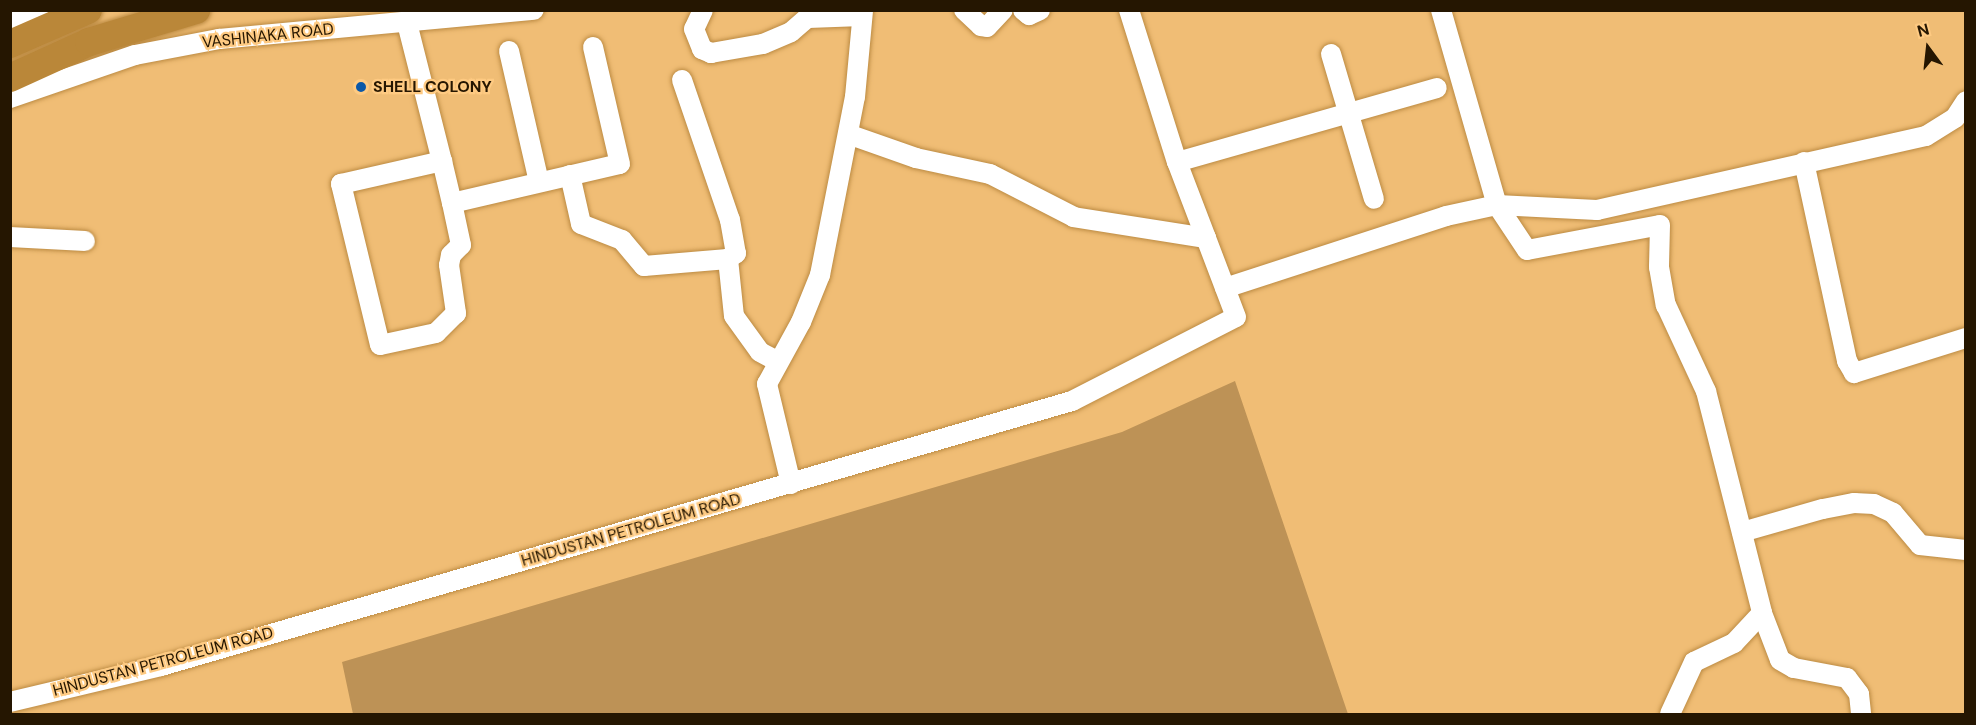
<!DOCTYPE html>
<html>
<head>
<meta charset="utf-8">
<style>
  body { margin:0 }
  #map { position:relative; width:1976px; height:725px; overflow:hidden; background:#f0bd75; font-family:"DM Sans",sans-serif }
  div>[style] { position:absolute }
  .forest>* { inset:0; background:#bd9256 }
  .roads { filter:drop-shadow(0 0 2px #bc8b43) drop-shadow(0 0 2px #bc8b43) }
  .minor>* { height:20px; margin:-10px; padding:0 10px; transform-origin:10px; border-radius:10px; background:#fff }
  .highway>* { height:28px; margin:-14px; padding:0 14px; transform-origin:14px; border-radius:14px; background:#ba8739 }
  .dots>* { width:16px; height:16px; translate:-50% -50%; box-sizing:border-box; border:3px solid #feca82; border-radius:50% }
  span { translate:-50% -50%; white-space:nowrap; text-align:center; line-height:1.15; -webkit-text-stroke:4.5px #feca82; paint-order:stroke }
  .street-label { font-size:16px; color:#251601 }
  .poi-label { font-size:16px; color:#251601; font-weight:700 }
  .left { translate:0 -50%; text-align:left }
  .frame { position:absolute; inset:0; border:12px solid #251601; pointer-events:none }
  .north { position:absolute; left:1898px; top:18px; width:60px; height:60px; -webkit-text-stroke:4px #feca82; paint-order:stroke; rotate:345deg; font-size:16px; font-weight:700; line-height:24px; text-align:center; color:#251601 }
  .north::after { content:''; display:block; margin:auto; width:21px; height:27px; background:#251601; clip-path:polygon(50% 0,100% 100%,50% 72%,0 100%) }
</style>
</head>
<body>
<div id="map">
  <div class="forest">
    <i style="clip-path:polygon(1235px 381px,1348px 714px,353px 714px,342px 662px,1122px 432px)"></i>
  </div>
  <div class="roads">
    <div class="minor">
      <i style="left:703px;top:10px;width:21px;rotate:115deg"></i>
      <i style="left:694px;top:29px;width:22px;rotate:68deg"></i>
      <i style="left:702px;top:49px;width:10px;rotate:24deg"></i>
      <i style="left:711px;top:53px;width:53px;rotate:-9.8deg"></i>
      <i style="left:763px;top:44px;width:30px;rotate:-23deg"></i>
      <i style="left:791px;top:32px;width:33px;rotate:-41deg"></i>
      <i style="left:964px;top:10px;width:23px;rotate:43deg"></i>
      <i style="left:981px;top:26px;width:6px;rotate:9deg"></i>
      <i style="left:987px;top:27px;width:23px;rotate:-47deg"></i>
      <i style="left:1023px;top:10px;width:8px;rotate:40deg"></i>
      <i style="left:1029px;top:15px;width:12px;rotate:-24deg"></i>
      <i style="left:1129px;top:10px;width:159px;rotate:72.5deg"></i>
      <i style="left:1177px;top:162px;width:81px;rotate:69.1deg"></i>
      <i style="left:1441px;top:10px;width:203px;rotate:74deg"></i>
      <i style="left:1497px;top:205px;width:54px;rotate:56.3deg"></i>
      <i style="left:1527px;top:250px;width:135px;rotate:-10.6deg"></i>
      <i style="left:1660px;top:225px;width:42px;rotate:91.4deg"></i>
      <i style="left:1659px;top:267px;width:39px;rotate:80deg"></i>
      <i style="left:1666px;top:305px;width:95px;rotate:65.1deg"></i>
      <i style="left:1706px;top:391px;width:229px;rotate:75.8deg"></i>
      <i style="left:1762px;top:613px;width:41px;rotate:133deg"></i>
      <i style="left:1734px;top:643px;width:44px;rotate:154.6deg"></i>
      <i style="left:1694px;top:662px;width:57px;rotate:114.8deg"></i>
      <i style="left:808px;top:18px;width:54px;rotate:-2.1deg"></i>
      <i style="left:10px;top:22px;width:31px;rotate:-22deg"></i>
      <i style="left:407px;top:23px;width:142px;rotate:75.8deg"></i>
      <i style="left:442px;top:161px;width:43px;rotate:76.6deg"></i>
      <i style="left:452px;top:203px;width:43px;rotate:77.9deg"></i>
      <i style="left:461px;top:245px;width:14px;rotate:135deg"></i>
      <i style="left:451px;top:255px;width:10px;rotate:101deg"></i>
      <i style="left:449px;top:265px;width:49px;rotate:81.7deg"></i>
      <i style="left:456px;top:313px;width:28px;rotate:135deg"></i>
      <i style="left:436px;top:333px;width:57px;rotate:167.9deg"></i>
      <i style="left:380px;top:345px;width:166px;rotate:-103.6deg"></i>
      <i style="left:341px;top:184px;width:104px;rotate:-12.8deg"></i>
      <i style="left:509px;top:51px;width:134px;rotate:77.1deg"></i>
      <i style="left:1331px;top:54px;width:151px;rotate:73.5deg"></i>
      <i style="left:682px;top:80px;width:148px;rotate:71.1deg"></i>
      <i style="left:730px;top:220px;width:34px;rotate:80deg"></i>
      <i style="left:736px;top:253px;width:10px;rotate:143deg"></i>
      <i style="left:10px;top:98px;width:132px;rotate:-19deg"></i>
      <i style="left:135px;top:55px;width:86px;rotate:-10.8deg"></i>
      <i style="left:219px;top:39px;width:316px;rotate:-5.3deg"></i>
      <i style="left:1177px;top:162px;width:270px;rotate:-15.9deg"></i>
      <i style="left:1804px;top:162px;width:204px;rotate:77.8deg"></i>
      <i style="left:1847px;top:361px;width:14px;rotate:60deg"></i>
      <i style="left:1854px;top:373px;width:117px;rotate:-17.4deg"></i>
      <i style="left:570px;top:175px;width:50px;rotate:77.3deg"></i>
      <i style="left:581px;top:224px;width:44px;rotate:21.3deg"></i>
      <i style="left:622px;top:240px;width:34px;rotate:50deg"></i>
      <i style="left:644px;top:266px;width:84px;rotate:-4.8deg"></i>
      <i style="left:728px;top:259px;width:57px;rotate:84deg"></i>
      <i style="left:734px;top:316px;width:44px;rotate:54.2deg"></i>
      <i style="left:760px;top:352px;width:19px;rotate:28deg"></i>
      <i style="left:452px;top:203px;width:172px;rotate:-13.1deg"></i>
      <i style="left:620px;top:164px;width:120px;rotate:-103deg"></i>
      <i style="left:10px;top:237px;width:75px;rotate:3.1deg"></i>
      <i style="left:1225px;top:288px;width:232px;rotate:-18deg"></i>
      <i style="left:1446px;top:216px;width:52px;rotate:-12.2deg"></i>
      <i style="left:1497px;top:205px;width:100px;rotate:2.9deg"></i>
      <i style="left:1597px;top:210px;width:337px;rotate:-12.7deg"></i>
      <i style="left:1926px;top:136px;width:34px;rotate:-32deg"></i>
      <i style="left:1955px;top:118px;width:20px;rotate:-57deg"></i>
      <i style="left:791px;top:484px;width:103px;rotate:-103.5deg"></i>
      <i style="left:767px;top:384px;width:71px;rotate:-61.3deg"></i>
      <i style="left:801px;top:322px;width:51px;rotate:-68deg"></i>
      <i style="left:820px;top:275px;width:181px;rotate:-78.9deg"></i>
      <i style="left:855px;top:97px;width:87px;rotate:-84.7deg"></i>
      <i style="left:1742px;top:532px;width:84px;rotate:-15.9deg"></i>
      <i style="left:1823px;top:509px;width:32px;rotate:-11deg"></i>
      <i style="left:1854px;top:503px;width:20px;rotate:3deg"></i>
      <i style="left:1874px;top:504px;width:21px;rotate:25deg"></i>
      <i style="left:1893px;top:513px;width:42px;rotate:49.8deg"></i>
      <i style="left:1920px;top:545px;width:46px;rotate:6.2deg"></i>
      <i style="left:1762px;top:613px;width:50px;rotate:69deg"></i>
      <i style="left:1780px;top:660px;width:16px;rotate:30deg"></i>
      <i style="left:1794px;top:668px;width:54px;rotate:10.7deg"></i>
      <i style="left:1847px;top:678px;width:20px;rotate:53deg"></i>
      <i style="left:1859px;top:694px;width:20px;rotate:84deg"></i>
      <i style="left:10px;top:702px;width:155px;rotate:-13.4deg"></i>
      <i style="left:161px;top:666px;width:949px;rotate:-16.22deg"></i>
      <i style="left:1072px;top:401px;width:184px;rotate:-27.1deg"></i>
      <i style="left:1236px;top:317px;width:85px;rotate:-110.8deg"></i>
      <i style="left:1206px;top:238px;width:134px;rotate:-171deg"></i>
      <i style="left:1074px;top:217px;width:94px;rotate:-152.9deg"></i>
      <i style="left:990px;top:174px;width:76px;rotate:-167.8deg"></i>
      <i style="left:916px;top:158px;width:72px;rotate:-160.6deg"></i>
    </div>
    <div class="highway">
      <i style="left:10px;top:44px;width:85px;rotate:-23.6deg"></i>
      <i style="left:10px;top:78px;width:87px;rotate:-24.5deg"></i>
      <i style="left:89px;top:42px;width:112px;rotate:-16.7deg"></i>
    </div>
  </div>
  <div class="dots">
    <i style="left:361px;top:87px;background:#0b58a7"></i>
  </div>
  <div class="street-label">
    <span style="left:268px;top:36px;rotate:-6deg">VASHINAKA ROAD</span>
    <span style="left:631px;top:530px;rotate:-16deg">HINDUSTAN PETROLEUM ROAD</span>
    <span style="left:163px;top:662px;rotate:-15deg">HINDUSTAN PETROLEUM ROAD</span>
  </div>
  <div class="poi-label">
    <span class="left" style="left:373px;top:87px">SHELL COLONY</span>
  </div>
  <div class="frame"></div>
  <div class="north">N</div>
</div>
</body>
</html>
